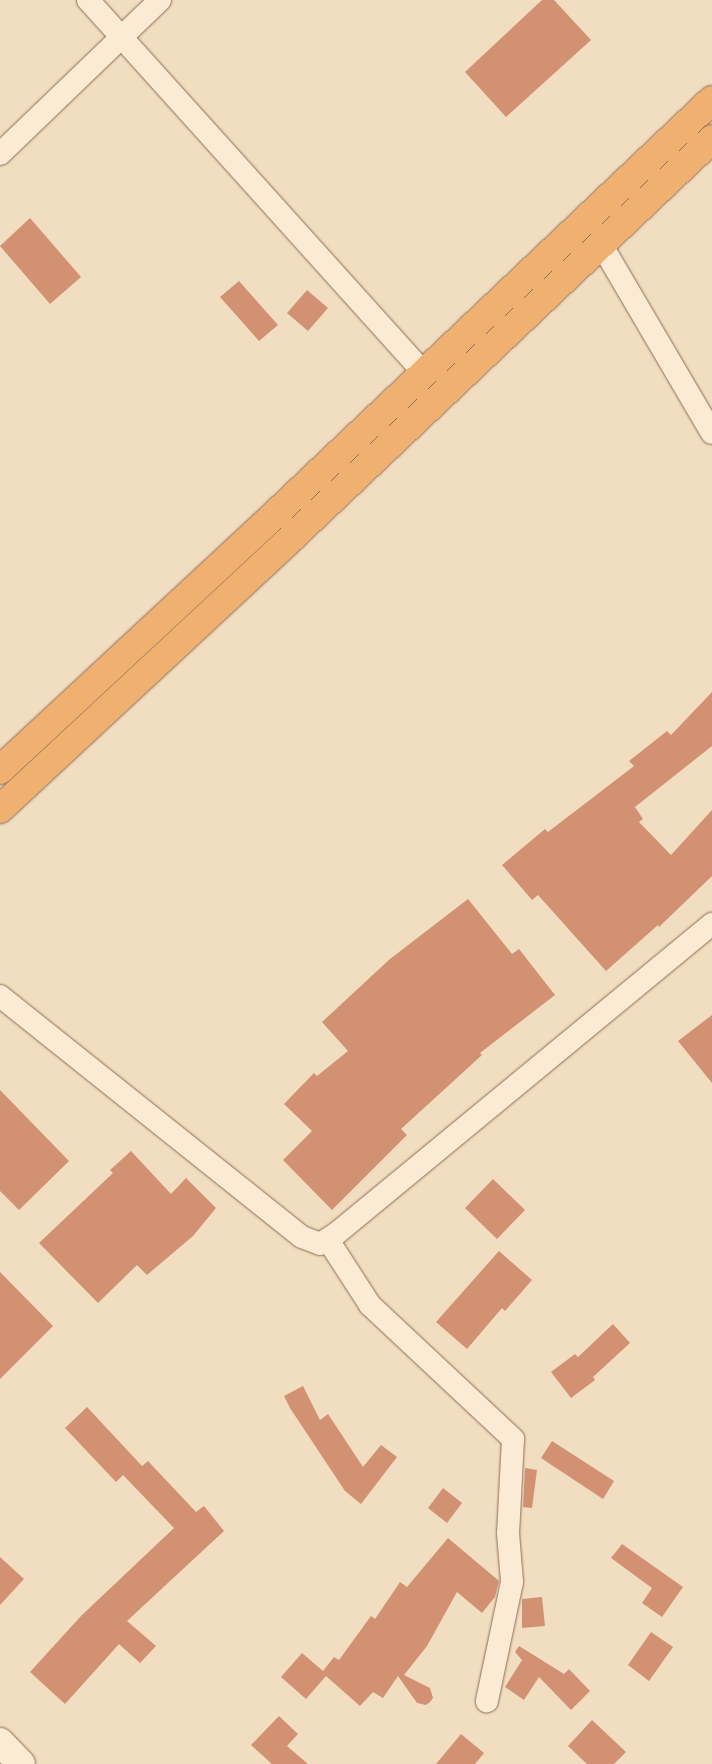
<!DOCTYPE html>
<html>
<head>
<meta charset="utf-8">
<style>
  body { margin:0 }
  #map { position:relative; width:712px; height:1764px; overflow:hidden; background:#f1ddc0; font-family:Lora,serif }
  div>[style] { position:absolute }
  .building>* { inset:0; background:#d29173 }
  .roads { filter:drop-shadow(0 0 1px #8c6d57) drop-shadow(0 0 1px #8c6d57) }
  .minor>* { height:22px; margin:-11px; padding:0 11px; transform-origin:11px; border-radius:11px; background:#fbebd4 }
  .tertiary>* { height:28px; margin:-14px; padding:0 14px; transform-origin:14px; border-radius:14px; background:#fbebd4 }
  .trunk>* { height:28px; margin:-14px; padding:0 14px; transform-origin:14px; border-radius:14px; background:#efb070 }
  span { translate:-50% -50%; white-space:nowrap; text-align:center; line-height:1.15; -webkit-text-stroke:5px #f8e8d0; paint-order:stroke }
</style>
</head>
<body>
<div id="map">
  <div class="building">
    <i style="clip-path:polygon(542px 0,554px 0,591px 40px,506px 117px,465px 72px)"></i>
    <i style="clip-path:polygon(30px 218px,81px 277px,50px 304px,0 246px)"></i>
    <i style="clip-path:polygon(239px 281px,278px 325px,259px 341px,220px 297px)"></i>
    <i style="clip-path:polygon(307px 290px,328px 308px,308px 331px,287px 313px)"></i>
    <i style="clip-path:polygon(712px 692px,712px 746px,635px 807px,643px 819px,639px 822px,671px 855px,712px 810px,712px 876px,659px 927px,658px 925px,606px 971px,538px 895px,532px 900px,502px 865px,545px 829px,548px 832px,634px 766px,629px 761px,667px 731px,671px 735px)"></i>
    <i style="clip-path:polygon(468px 899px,512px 954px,519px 949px,555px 995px,480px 1053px,482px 1055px,401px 1129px,407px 1135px,332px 1210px,283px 1160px,312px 1131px,284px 1104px,314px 1073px,317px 1076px,348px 1051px,322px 1022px,390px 959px)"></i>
    <i style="clip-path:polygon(712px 1015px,712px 1083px,678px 1041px)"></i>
    <i style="clip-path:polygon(0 1090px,69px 1161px,19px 1210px,0 1191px)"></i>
    <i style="clip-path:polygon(131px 1151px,171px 1194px,186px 1178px,216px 1208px,193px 1236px,147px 1275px,137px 1265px,98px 1303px,39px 1243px,113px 1173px,110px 1170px)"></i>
    <i style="clip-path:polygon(493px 1179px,525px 1210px,497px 1239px,465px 1208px)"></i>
    <i style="clip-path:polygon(499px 1251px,532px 1280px,505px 1311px,502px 1308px,467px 1349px,436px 1322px)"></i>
    <i style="clip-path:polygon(0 1272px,53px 1326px,0 1379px)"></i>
    <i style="clip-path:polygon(613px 1324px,630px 1343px,593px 1377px,595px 1380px,571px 1398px,551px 1372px,575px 1354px,578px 1357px)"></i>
    <i style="clip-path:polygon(303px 1386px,320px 1420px,328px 1414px,363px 1467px,381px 1445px,397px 1457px,361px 1504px,345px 1491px,290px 1408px,284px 1396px)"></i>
    <i style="clip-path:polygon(87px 1407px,142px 1466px,148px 1461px,196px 1512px,204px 1506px,224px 1531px,127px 1621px,156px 1646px,140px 1663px,119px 1644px,65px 1704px,30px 1672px,81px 1616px,174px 1528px,123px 1475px,116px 1482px,65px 1428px)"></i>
    <i style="clip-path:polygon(552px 1441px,614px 1481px,603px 1499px,541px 1458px)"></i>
    <i style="clip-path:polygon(525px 1468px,537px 1470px,532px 1508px,523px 1507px)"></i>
    <i style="clip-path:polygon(443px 1488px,462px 1503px,447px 1523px,428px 1508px)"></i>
    <i style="clip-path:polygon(448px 1538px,499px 1581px,495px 1597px,482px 1613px,457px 1592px,427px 1646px,404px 1675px,430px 1688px,433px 1698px,430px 1702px,426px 1705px,417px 1703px,398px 1676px,383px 1698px,373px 1692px,360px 1706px,326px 1676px,306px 1699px,281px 1677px,302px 1653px,323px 1671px,334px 1657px,339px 1660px,371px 1616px,375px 1619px,400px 1582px,407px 1587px)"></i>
    <i style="clip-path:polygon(622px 1544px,683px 1587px,662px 1617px,642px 1603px,652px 1588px,611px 1558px)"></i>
    <i style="clip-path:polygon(0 1557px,24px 1579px,0 1605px)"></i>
    <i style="clip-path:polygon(542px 1597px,545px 1626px,522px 1628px,522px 1599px)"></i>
    <i style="clip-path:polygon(651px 1632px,673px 1647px,649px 1681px,628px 1665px)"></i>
    <i style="clip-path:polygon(519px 1646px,564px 1674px,569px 1669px,590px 1691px,571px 1710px,539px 1677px,524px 1700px,505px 1687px,522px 1660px,515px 1652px)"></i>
    <i style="clip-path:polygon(279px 1716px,298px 1734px,287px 1746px,308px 1764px,272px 1764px,251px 1745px)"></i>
    <i style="clip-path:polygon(592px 1720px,626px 1752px,614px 1764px,587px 1764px,568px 1746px)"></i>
    <i style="clip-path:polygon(461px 1734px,484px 1753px,475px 1764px,436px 1764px)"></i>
  </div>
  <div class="roads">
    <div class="minor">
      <i style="left:88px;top:0;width:502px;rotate:47.99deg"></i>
      <i style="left:0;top:154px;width:222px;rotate:-43.9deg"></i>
      <i style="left:601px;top:244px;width:219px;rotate:59.6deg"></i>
      <i style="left:0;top:996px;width:386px;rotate:38.6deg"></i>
      <i style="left:302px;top:1237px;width:19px;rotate:21deg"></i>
      <i style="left:320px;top:1244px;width:20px;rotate:-33deg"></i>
      <i style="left:337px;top:1233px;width:486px;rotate:-39.5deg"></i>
      <i style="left:328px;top:1240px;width:77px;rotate:57.1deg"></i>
      <i style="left:370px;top:1305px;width:196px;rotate:43.1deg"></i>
      <i style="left:513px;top:1439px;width:94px;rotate:93deg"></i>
      <i style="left:508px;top:1533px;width:49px;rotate:85.3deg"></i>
      <i style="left:512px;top:1582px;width:122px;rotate:101.9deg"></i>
    </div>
    <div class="tertiary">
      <i style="left:0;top:1742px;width:30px;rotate:46deg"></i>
    </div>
    <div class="trunk">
      <i style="left:0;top:770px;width:364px;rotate:-42.9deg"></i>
      <i style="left:267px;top:522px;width:613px;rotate:-43.48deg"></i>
      <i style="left:0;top:809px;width:391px;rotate:-42.9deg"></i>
      <i style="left:286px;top:543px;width:587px;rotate:-43.48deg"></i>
    </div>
  </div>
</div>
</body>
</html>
